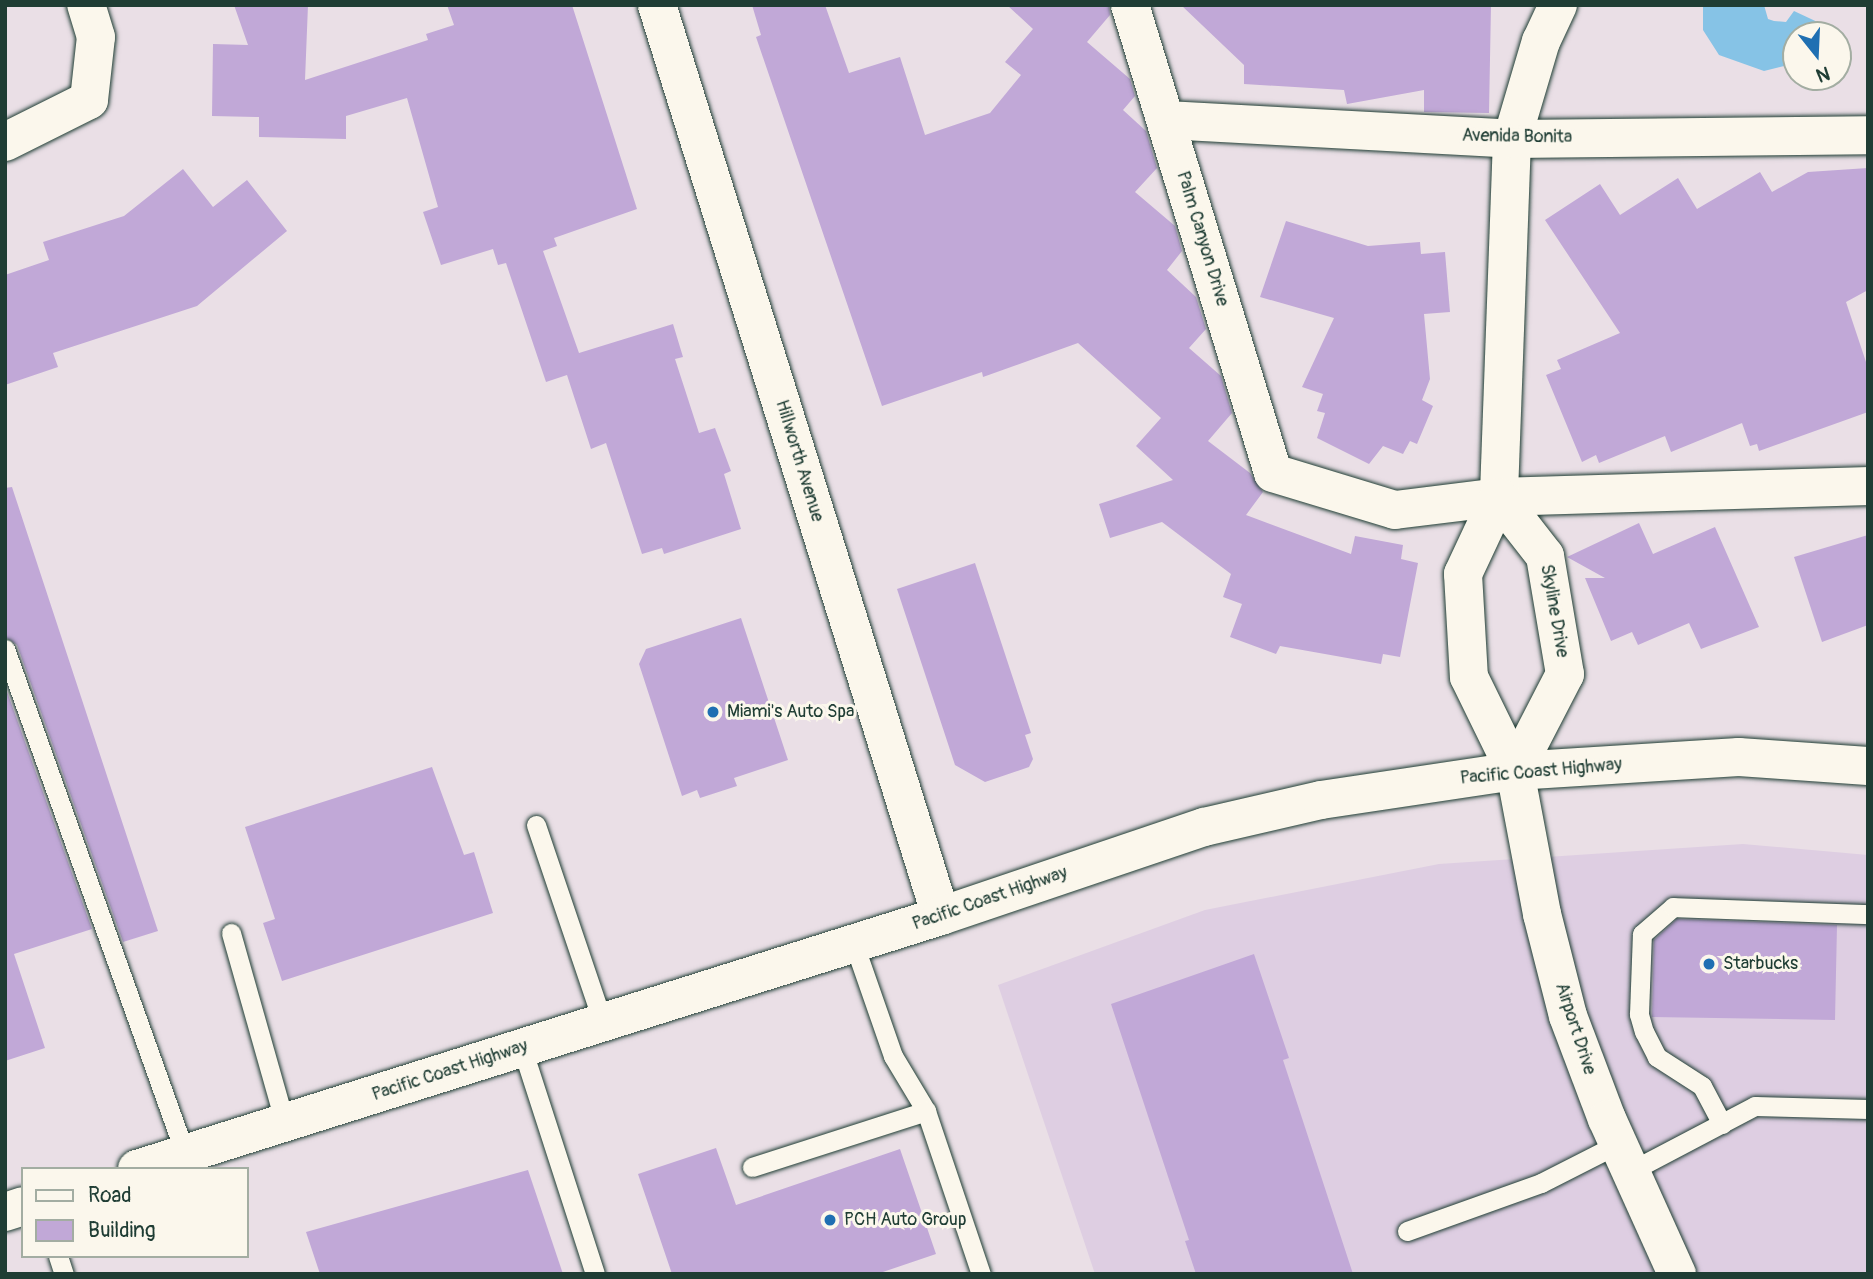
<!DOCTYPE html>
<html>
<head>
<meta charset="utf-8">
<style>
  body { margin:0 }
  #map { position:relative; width:1873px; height:1279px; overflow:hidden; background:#eadfe6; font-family:Pangolin,sans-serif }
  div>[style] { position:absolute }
  .built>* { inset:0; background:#decee2 }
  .water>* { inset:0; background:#86c3e6 }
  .building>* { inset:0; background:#c1a8d7 }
  .roads { filter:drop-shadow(0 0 2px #1f3d34) drop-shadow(0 0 2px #1f3d34) }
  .service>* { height:19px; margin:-9.5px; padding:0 9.5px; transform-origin:9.5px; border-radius:9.5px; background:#fbf7ec }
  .minor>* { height:38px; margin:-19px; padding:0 19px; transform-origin:19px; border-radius:19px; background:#fbf7ec }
  .trunk>* { height:38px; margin:-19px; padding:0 19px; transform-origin:19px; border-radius:19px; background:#fbf7ec }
  .dots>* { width:19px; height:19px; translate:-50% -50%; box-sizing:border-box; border:4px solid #fbf7ec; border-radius:50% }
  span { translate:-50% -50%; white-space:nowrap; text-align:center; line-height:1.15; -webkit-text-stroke:6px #fbf7ec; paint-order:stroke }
  .street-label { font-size:18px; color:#1f3d34 }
  .poi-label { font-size:18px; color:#1f3d34 }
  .left { translate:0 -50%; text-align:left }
  .frame { position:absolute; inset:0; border:7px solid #1f3d34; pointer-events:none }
  .legend { position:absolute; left:21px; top:1167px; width:228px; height:91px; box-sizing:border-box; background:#fbf7ec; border:2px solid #a3ada2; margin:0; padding:9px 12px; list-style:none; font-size:21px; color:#1f3d34 }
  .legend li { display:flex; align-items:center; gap:14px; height:35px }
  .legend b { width:35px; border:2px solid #a3ada2 }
  .north { position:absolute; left:1782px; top:21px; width:70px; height:70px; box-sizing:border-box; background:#fbf7ec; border:2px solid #a3ada2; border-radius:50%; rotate:162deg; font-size:19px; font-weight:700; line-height:28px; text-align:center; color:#1f3d34 }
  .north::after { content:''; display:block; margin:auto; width:24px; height:32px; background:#1f6fb2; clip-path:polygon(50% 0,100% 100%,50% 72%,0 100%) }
</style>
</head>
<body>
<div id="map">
  <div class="built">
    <i style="clip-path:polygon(1743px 844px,1868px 855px,1868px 1274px,1095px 1274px,998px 985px,1205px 910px,1439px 864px)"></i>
  </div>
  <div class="water">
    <i style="clip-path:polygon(1703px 5px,1764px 5px,1768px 19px,1774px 21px,1786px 22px,1794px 11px,1826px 26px,1824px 35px,1796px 35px,1796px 63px,1764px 71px,1719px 55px,1703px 30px)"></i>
  </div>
  <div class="building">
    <i style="clip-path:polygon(234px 5px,308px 5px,305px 80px,428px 40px,426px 34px,454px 25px,447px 5px,572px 5px,637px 209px,554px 238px,557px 246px,543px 251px,579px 353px,673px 324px,683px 357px,675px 359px,699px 433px,715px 428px,731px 471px,724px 474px,741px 529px,664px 554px,662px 548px,642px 554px,606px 443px,591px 449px,567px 375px,546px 382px,506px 263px,498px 265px,493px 249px,441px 265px,423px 212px,438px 207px,407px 98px,346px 116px,346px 139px,259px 137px,259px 117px,212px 116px,213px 44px,248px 45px)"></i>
    <i style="clip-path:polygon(752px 5px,825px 5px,849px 73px,900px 57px,925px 135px,990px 113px,1021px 75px,1005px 62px,1033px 29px,1007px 5px,1109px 5px,1110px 15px,1087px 42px,1130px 79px,1135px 96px,1123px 110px,1146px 131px,1157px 168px,1135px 192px,1175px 226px,1182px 251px,1167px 270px,1196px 297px,1206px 329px,1189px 348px,1221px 376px,1232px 413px,1208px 441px,1250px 473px,1263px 492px,1246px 515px,1351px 554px,1355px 536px,1403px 545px,1401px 559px,1418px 563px,1400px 657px,1383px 654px,1381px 664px,1280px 646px,1276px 654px,1230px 637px,1242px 604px,1223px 597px,1231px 574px,1162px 522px,1110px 538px,1099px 504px,1173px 480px,1136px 446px,1161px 418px,1078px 343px,983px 377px,982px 372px,882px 406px,756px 37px,761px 35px)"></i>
    <i style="clip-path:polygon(1181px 5px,1491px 5px,1489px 113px,1424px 112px,1424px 90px,1347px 104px,1344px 90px,1244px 84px,1244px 65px)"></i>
    <i style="clip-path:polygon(1868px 168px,1868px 290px,1846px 302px,1868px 368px,1868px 412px,1759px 451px,1757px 444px,1750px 446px,1742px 423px,1671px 452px,1665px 436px,1599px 463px,1596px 455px,1582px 462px,1546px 375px,1561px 369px,1557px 360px,1620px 333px,1545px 220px,1600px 184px,1620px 215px,1678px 178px,1697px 209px,1760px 172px,1772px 192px,1808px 172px)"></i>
    <i style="clip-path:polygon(183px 169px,213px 207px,247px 180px,287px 231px,197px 306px,53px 353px,58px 367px,5px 385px,5px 275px,49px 260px,43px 242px,124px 216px)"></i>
    <i style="clip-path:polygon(1286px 221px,1368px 246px,1420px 242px,1421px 254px,1445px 252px,1450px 312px,1424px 314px,1430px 379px,1422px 400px,1433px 406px,1417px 444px,1410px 441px,1403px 454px,1383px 446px,1369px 464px,1317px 438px,1325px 413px,1317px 411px,1323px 394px,1302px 387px,1334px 318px,1260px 297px)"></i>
    <i style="clip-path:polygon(12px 487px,158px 931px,123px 942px,17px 645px,5px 637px,5px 488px)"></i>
    <i style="clip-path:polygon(1639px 523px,1653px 554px,1715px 527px,1759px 627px,1701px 649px,1689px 623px,1638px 645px,1632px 632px,1611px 641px,1585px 578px,1605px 578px,1567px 557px)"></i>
    <i style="clip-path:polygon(1868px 535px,1868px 625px,1822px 642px,1794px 557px)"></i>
    <i style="clip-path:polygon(975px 563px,1031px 733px,1025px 735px,1033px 759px,1029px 767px,985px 782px,955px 765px,897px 589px)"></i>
    <i style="clip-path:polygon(741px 618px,788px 760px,734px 778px,737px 786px,700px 798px,697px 790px,682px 796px,639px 664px,646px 649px)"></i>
    <i style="clip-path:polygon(5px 686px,92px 929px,14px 954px,45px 1048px,5px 1061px)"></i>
    <i style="clip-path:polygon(432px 767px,464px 855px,474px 852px,493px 913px,282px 981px,263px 923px,275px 919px,245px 827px)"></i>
    <i style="clip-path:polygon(1677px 919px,1837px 925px,1835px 1020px,1652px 1017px,1654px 940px)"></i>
    <i style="clip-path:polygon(1254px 954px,1289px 1058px,1283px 1060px,1353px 1274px,1196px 1274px,1185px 1241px,1189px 1240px,1111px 1004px)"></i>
    <i style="clip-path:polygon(716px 1148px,736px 1205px,900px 1149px,936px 1254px,877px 1274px,672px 1274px,638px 1174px)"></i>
    <i style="clip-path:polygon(528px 1170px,563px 1274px,320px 1274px,306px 1232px)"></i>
  </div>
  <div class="roads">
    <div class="service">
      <i style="left:5px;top:649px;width:542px;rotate:70.36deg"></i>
      <i style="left:536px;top:825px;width:209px;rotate:71.3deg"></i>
      <i style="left:231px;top:933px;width:198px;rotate:74.2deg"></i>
      <i style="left:854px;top:944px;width:119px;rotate:70.8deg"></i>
      <i style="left:893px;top:1056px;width:64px;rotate:59deg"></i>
      <i style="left:926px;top:1111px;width:172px;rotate:71.4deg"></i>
      <i style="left:522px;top:1048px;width:237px;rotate:72.1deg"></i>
      <i style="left:1722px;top:1124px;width:43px;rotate:-117.8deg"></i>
      <i style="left:1702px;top:1086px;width:54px;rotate:-147.2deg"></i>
      <i style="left:1657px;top:1057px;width:28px;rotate:-117deg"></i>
      <i style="left:1644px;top:1032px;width:19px;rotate:-106deg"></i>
      <i style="left:1639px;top:1014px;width:80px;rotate:-87.9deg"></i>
      <i style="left:1642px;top:934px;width:41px;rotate:-41.1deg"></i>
      <i style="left:1673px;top:907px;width:195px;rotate:2.1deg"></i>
      <i style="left:752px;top:1167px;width:183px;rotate:-17.8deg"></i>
      <i style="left:1631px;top:1171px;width:140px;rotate:-27.7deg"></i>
      <i style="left:1755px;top:1106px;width:113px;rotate:1.5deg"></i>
      <i style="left:1407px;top:1231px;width:142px;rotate:-19.7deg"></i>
      <i style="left:1541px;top:1183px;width:86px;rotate:-26.9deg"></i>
      <i style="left:58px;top:1256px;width:19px;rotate:72deg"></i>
    </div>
    <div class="minor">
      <i style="left:657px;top:5px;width:954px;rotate:72.69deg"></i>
      <i style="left:1130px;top:5px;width:489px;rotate:73deg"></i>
      <i style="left:1273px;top:473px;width:127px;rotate:16.9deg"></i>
      <i style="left:1395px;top:510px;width:105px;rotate:-7.1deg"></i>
      <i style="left:1499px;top:497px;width:369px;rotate:-1.7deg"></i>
      <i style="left:1558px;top:5px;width:40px;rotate:115deg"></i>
      <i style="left:1541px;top:41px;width:102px;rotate:106.5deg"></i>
      <i style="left:1512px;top:139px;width:358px;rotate:92.1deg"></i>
      <i style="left:1499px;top:497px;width:85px;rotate:115.1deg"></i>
      <i style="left:1463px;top:574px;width:103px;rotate:86.7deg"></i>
      <i style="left:1469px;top:677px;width:105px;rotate:63.9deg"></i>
      <i style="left:1515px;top:771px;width:146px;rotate:79.3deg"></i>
      <i style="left:1542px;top:914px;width:105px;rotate:75.7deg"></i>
      <i style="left:1568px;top:1016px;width:110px;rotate:69.3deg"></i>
      <i style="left:1607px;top:1119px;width:170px;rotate:65.7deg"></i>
      <i style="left:1166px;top:120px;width:347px;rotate:3.1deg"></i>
      <i style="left:1512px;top:139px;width:356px;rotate:-0.6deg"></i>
      <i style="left:5px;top:142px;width:94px;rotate:-26.6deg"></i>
      <i style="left:89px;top:100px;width:63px;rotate:-83.7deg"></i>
      <i style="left:96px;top:37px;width:34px;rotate:-107deg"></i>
      <i style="left:1499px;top:497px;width:75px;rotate:52.1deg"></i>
      <i style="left:1545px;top:556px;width:120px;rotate:80.4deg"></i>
      <i style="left:1565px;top:674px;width:109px;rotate:117.3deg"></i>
    </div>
    <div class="trunk">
      <i style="left:137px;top:1169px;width:843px;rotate:-17.47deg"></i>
      <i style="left:941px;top:916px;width:278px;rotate:-18.7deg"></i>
      <i style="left:1204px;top:827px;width:120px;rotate:-13deg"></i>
      <i style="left:1321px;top:800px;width:196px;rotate:-8.5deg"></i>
      <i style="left:1515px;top:771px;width:224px;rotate:-3.6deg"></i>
      <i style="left:1739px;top:757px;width:129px;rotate:4deg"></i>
      <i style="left:5px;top:1212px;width:19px;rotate:-18deg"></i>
    </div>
  </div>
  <div class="dots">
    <i style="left:713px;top:712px;background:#1f6fb2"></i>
    <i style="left:1709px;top:964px;background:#1f6fb2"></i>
    <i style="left:830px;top:1220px;background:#1f6fb2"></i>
  </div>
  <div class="street-label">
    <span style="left:1517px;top:137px;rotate:1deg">Avenida Bonita</span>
    <span style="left:1202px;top:239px;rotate:73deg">Palm Canyon Drive</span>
    <span style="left:799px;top:461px;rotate:73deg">Hillworth Avenue</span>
    <span style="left:1554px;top:611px;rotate:80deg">Skyline Drive</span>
    <span style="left:1541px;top:772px;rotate:-5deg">Pacific Coast Highway</span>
    <span style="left:990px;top:899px;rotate:-19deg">Pacific Coast Highway</span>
    <span style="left:1575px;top:1029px;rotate:72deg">Airport Drive</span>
    <span style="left:450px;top:1071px;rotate:-18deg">Pacific Coast Highway</span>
  </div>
  <div class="poi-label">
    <span class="left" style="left:727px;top:712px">Miami's Auto Spa</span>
    <span class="left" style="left:1723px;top:964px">Starbucks</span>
    <span class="left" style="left:844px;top:1220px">PCH Auto Group</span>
  </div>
  <div class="frame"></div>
  <ul class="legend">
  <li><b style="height:9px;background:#fbf7ec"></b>Road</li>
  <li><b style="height:19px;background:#c1a8d7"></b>Building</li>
  </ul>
  <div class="north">N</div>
</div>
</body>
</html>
